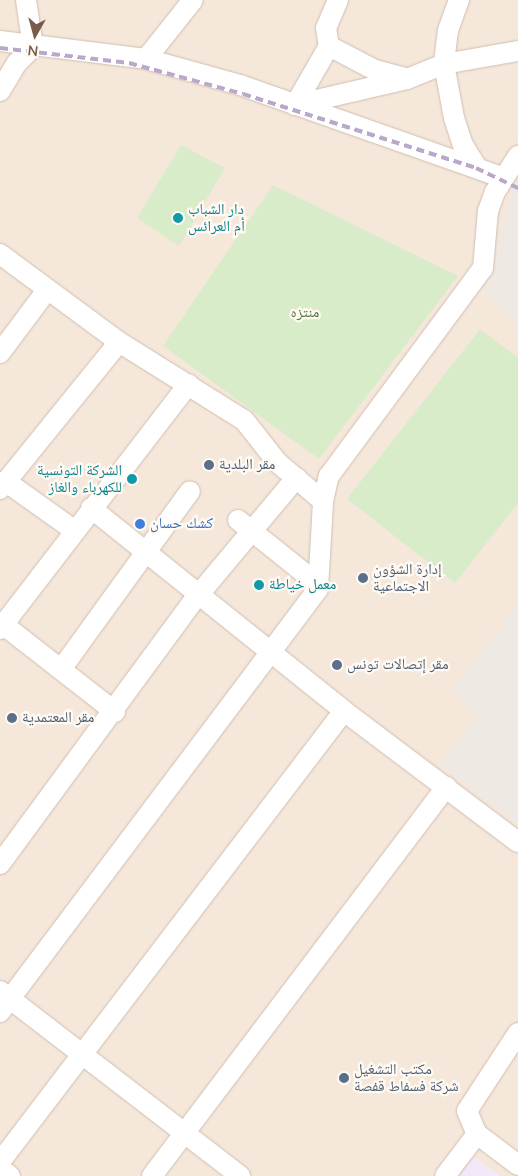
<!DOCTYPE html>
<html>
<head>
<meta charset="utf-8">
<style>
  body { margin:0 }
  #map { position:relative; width:518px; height:1176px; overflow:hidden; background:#fdf6ec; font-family:"Nunito Sans","Noto Naskh Arabic",sans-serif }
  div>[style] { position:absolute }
  .residential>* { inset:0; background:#f5e8da }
  .industrial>* { inset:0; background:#efe9e4 }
  .education>* { inset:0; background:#f3e8fa }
  .green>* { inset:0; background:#d8ecc9 }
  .roads { filter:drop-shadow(0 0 1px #d1beb0) drop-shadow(0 0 1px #d1beb0) }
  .minor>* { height:20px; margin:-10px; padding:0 10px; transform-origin:10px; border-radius:10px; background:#fff }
  .rail>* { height:4px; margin-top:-2px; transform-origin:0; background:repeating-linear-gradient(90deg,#b9a8c9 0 8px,transparent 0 13px) }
  .dots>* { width:14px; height:14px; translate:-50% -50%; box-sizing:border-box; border:2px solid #fffaf3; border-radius:50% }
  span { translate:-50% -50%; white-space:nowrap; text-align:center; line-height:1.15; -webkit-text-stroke:4.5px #fffaf3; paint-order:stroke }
  .culture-label { font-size:15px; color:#0d838f }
  .left { translate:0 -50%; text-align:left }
  .right { translate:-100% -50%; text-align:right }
  .park-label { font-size:15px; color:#537a41 }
  .service-label { font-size:15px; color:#4e5e75 }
  .shop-label { font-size:15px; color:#366cbe }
  .north { position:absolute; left:10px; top:10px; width:50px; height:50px; -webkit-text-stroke:4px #fffaf3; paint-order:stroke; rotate:187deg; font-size:14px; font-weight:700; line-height:20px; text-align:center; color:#7a5c4d }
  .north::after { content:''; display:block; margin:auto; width:18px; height:22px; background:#7a5c4d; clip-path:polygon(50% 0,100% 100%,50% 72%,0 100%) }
</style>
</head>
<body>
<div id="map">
  <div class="residential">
    <i style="clip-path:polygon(0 0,518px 0,518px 1176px,0 1176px)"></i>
  </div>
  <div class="industrial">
    <i style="clip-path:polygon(518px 166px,518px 324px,485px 294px)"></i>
    <i style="clip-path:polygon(518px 605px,518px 824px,439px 765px,477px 717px,453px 689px)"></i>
  </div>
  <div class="education">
    <i style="clip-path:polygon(474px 1157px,500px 1176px,460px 1176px)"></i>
  </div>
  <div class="green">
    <i style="clip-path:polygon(181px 145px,225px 168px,179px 246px,137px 218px)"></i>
    <i style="clip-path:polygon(273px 185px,458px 276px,319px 459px,163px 346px)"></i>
    <i style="clip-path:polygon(480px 329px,518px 358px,518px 503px,455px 583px,347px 499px)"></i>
  </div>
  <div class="roads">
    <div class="minor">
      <i style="left:338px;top:0;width:30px;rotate:113deg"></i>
      <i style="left:326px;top:28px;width:18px;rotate:81deg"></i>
      <i style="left:329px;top:46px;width:52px;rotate:27.6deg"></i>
      <i style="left:375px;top:70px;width:31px;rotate:15deg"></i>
      <i style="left:459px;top:0;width:32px;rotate:110deg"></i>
      <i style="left:448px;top:30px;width:34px;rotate:97deg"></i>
      <i style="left:444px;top:64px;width:55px;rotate:79.5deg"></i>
      <i style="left:454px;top:118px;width:28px;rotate:72deg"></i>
      <i style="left:463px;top:145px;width:26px;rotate:58deg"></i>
      <i style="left:0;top:41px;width:147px;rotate:7deg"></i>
      <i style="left:146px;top:59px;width:98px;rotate:15.5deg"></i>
      <i style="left:240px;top:85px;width:280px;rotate:19.4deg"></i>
      <i style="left:146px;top:59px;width:75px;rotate:-51.5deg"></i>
      <i style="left:0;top:91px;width:33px;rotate:-59deg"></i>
      <i style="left:17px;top:63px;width:23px;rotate:-45deg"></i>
      <i style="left:33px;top:47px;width:48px;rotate:-98.5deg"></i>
      <i style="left:295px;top:105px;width:115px;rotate:-13.1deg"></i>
      <i style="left:407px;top:79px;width:40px;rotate:-22deg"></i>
      <i style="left:444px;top:64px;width:75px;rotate:-10deg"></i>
      <i style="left:295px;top:105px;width:68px;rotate:-60deg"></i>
      <i style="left:0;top:254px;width:148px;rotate:36.5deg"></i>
      <i style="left:119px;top:342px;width:147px;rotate:32deg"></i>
      <i style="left:244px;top:420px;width:53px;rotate:51.8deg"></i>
      <i style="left:277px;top:462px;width:60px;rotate:40.3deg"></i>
      <i style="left:0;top:353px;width:79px;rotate:-53.3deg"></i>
      <i style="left:5px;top:481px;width:86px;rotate:35.5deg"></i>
      <i style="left:0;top:489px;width:189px;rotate:-51deg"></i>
      <i style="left:91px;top:508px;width:324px;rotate:38.7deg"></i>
      <i style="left:344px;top:711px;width:218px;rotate:37deg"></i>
      <i style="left:238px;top:520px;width:102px;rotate:38.7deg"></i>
      <i style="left:0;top:622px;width:146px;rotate:38deg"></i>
      <i style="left:0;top:629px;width:309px;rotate:-52.4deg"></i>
      <i style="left:62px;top:668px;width:218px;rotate:-54.1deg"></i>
      <i style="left:0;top:864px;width:329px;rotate:-53.7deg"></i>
      <i style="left:195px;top:599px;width:158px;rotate:-50.1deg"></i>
      <i style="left:0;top:991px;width:303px;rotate:37.6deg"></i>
      <i style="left:0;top:1012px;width:529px;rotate:-53.07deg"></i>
      <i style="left:318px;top:589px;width:88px;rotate:-86.7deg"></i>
      <i style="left:323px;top:501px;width:26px;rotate:-77deg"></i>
      <i style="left:329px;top:476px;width:259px;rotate:-53.5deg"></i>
      <i style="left:483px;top:268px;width:57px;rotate:-85deg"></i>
      <i style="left:488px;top:211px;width:20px;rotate:-70deg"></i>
      <i style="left:495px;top:192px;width:43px;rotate:-57.4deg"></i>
      <i style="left:518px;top:1033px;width:93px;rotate:123.2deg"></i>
      <i style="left:467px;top:1111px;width:25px;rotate:67deg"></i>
      <i style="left:477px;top:1134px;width:51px;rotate:37.1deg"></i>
      <i style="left:0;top:1162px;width:567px;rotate:-52.67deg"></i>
      <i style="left:0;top:1168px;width:13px;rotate:39deg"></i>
      <i style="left:152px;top:1176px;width:488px;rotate:-52.9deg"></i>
      <i style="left:445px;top:1176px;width:53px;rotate:-52.7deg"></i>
    </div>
  </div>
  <div class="rail">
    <i style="left:0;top:48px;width:130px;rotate:6.6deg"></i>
    <i style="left:129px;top:63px;width:118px;rotate:15.2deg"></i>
    <i style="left:243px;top:94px;width:244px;rotate:17.6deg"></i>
    <i style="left:476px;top:168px;width:47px;rotate:25.5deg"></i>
  </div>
  <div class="dots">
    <i style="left:178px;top:218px;background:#0f9aa8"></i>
    <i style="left:209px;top:465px;background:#5c6f8a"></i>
    <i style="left:132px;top:479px;background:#0f9aa8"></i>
    <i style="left:140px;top:524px;background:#3f7fe0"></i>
    <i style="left:363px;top:578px;background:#5c6f8a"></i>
    <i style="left:259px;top:585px;background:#0f9aa8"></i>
    <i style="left:337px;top:665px;background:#5c6f8a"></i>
    <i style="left:12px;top:718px;background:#5c6f8a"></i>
    <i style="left:344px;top:1078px;background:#5c6f8a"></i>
  </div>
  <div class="culture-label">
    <span class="left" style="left:188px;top:218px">دار الشباب<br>أم العرائس</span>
    <span class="right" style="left:122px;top:479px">الشركة التونسية<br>للكهرباء والغاز</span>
    <span class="left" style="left:269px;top:585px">معمل خياطة</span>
  </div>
  <div class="park-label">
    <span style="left:305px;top:313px">منتزه</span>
  </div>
  <div class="service-label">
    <span class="left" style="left:219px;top:465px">مقر البلدية</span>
    <span class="left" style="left:373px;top:578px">إدارة الشؤون<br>الاجتماعية</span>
    <span class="left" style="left:347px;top:665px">مقر إتصالات تونس</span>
    <span class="left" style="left:22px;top:718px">مقر المعتمدية</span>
    <span class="left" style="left:354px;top:1078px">مكتب التشغيل<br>شركة فسفاط قفصة</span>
  </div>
  <div class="shop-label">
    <span class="left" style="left:150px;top:524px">كشك حسان</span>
  </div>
  <div class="north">N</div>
</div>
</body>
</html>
